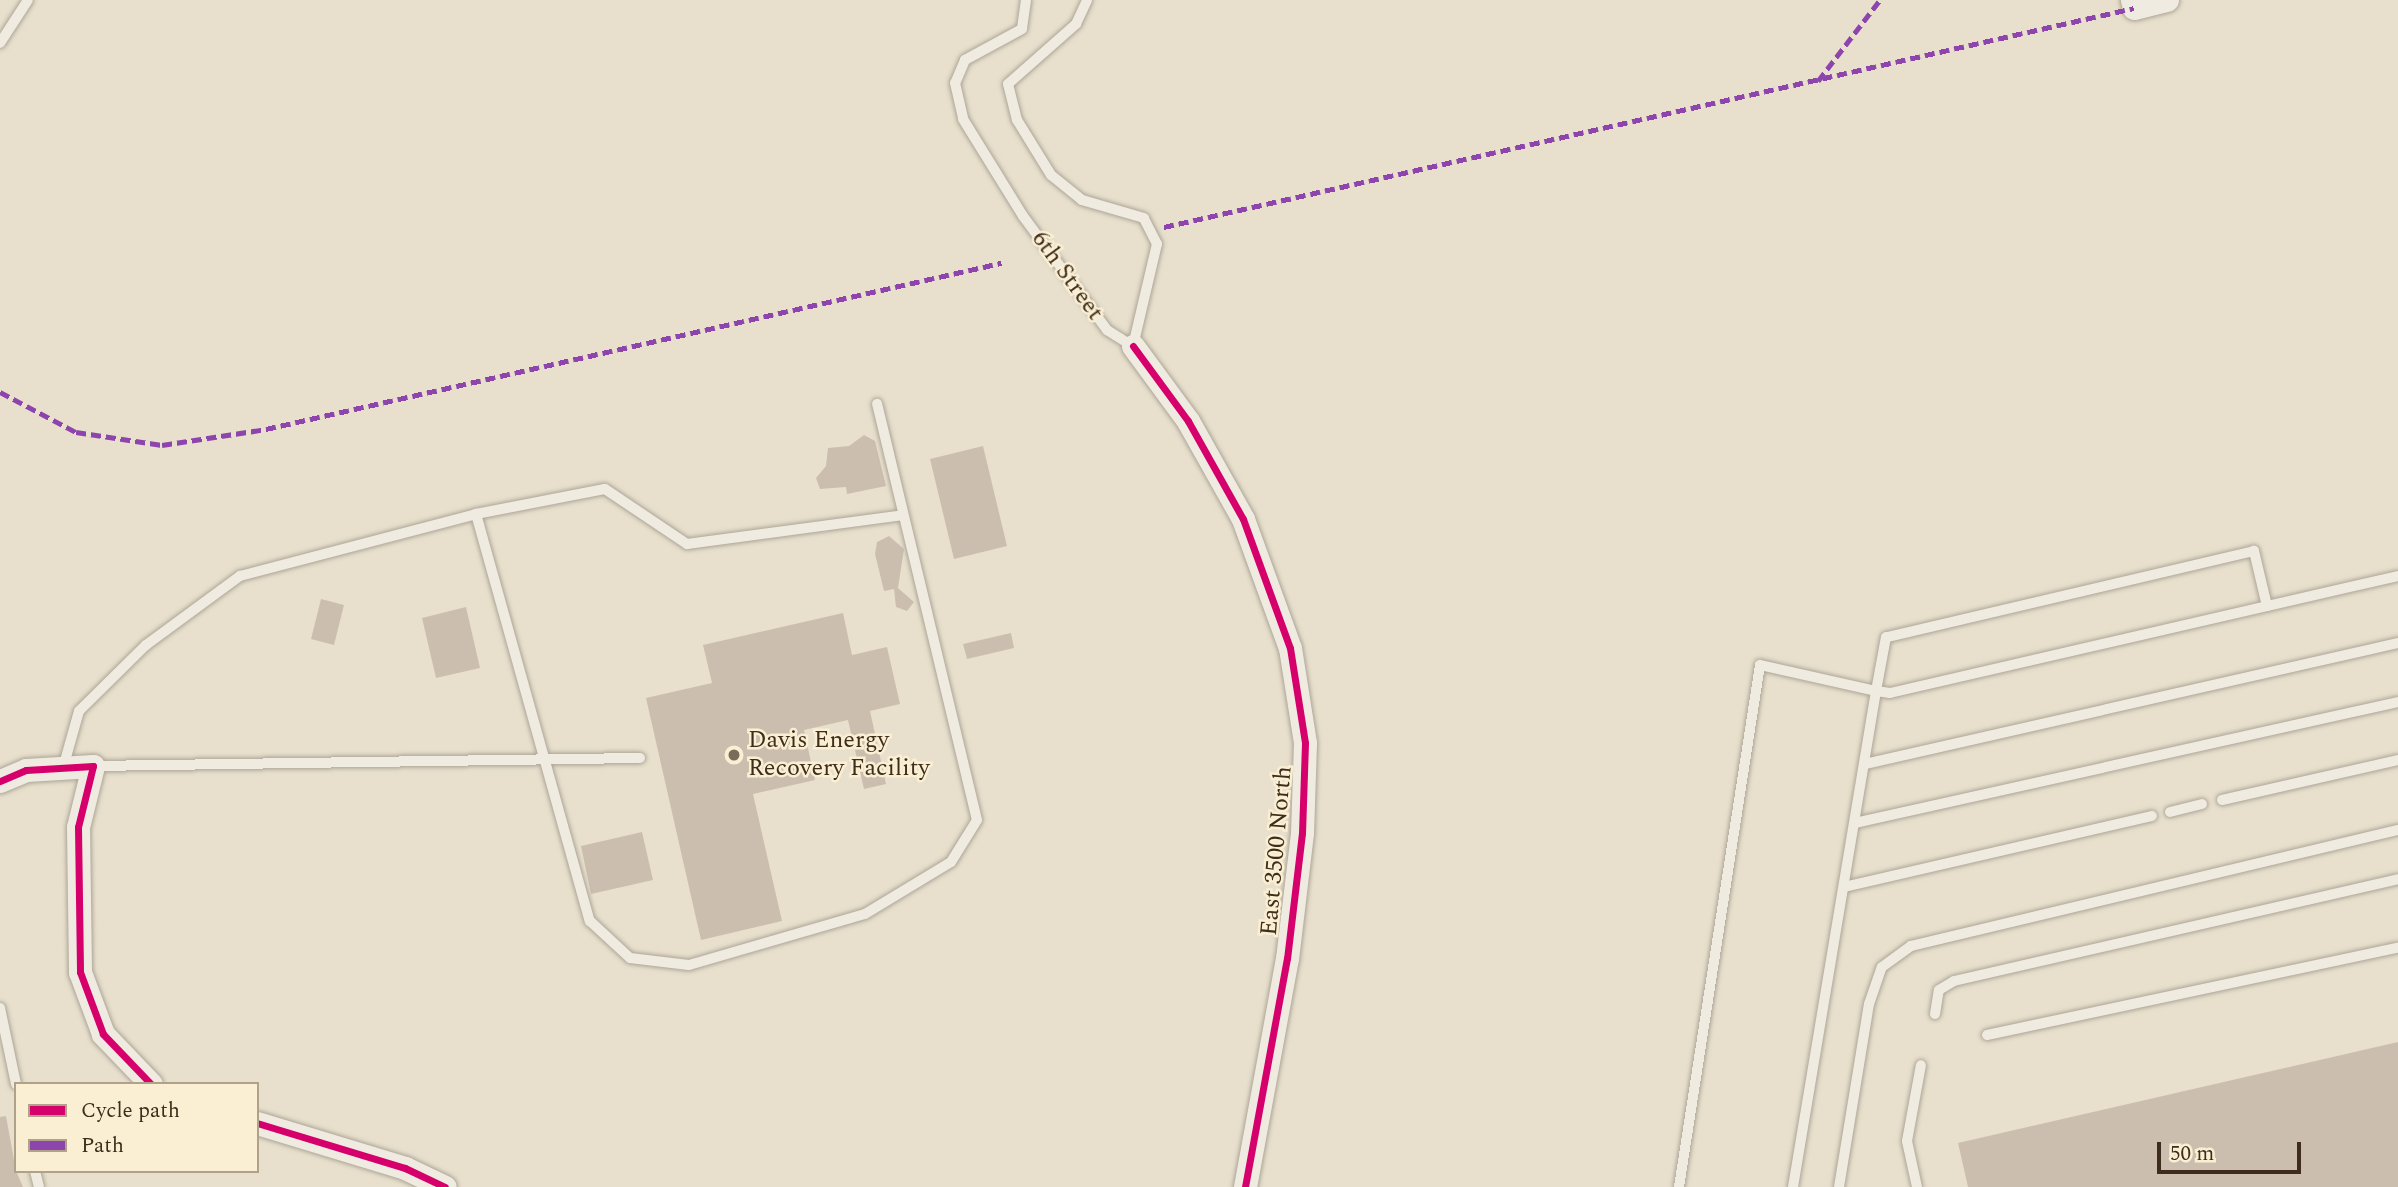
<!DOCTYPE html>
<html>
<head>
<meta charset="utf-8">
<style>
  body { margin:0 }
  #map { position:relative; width:2398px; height:1187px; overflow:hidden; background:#e8e0cd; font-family:Spectral,serif }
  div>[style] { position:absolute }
  .building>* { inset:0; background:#ccbeae }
  .roads { filter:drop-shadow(0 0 2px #ada597) drop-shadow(0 0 2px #ada597) }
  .lane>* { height:10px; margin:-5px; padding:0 5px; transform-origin:5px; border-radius:5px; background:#f0ebe0 }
  .street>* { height:23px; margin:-11.5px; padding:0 11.5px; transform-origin:11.5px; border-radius:11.5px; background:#f0ebe0 }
  .quiet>* { height:5px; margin-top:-2.5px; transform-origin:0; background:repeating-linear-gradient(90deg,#8e44ad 0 10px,transparent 0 15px) }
  .cycleway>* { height:7px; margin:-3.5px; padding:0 3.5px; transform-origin:3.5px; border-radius:3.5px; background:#d6006c }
  .dots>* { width:19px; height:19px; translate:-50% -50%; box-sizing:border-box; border:4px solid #faefd3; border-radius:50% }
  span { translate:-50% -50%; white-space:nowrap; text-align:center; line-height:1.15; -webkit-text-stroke:5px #faefd3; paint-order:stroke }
  .street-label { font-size:24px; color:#3e2d1d }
  .poi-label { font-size:24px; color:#3e2d1d }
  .left { translate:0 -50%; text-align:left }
  .legend { position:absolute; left:14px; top:1082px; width:245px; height:91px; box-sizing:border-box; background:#faefd3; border:2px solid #afa18a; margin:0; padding:9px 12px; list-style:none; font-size:21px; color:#3e2d1d }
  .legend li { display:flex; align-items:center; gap:14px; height:35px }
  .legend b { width:35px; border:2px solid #afa18a }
  .scale { position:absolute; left:2157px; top:1142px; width:144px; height:32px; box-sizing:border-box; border:4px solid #3e2d1d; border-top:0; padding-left:9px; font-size:21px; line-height:24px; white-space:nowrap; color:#3e2d1d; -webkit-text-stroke:5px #faefd3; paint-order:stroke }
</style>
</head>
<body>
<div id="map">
  <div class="building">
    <i style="clip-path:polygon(864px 435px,875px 441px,886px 486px,847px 494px,846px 487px,820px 489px,816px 478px,826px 466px,828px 448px,849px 446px)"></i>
    <i style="clip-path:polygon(983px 446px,1007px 546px,954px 559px,930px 459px)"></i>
    <i style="clip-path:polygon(889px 536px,904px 549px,898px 588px,914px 602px,907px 611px,896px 607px,894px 589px,884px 591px,875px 554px,877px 542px)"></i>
    <i style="clip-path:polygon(321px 599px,344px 605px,334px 645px,311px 639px)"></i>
    <i style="clip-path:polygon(466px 607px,480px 668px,436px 678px,422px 618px)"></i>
    <i style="clip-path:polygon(843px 613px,852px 655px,887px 647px,900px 704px,870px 711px,886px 784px,864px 789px,848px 720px,804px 730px,815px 780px,753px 794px,782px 921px,701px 940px,646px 698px,712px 683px,703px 645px)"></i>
    <i style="clip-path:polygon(1011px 633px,1014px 648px,967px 659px,963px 644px)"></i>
    <i style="clip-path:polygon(642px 832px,653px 880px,591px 894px,581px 846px)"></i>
    <i style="clip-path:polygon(2398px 1042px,2398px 1187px,1968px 1187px,1958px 1143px)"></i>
    <i style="clip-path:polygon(6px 1116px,16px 1171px,23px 1187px,0 1187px,0 1117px)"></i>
  </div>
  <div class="roads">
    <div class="lane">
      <i style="left:1026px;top:0;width:29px;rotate:98deg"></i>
      <i style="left:1022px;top:29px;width:65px;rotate:151.5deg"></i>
      <i style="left:965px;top:60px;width:25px;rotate:113deg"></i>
      <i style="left:955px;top:83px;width:37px;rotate:77deg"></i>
      <i style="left:963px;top:119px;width:114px;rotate:58.3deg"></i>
      <i style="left:1023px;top:216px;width:142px;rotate:53.6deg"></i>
      <i style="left:1107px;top:330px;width:31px;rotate:32deg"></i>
      <i style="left:1133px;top:346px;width:105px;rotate:-76.8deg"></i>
      <i style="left:1157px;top:244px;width:29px;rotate:-117deg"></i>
      <i style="left:1144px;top:218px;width:65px;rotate:-163.8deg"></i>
      <i style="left:1082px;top:200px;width:40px;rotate:-141deg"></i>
      <i style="left:1051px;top:175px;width:65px;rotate:-121.7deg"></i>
      <i style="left:1017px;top:120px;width:37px;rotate:-104deg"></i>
      <i style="left:1008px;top:84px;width:91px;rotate:-41.4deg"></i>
      <i style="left:1076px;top:24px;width:26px;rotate:-65deg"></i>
      <i style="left:0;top:43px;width:51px;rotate:-56.9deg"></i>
      <i style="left:476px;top:514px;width:423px;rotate:74.4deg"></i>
      <i style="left:590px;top:921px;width:54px;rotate:42.8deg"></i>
      <i style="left:630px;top:958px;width:59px;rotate:6.8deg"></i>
      <i style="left:689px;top:965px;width:183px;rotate:-16.2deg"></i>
      <i style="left:865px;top:914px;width:100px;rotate:-31.2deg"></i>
      <i style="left:951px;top:862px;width:49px;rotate:-58.2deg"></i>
      <i style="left:977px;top:820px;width:428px;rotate:-103.5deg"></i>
      <i style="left:2267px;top:606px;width:57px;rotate:-103.3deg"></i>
      <i style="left:2254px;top:551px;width:378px;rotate:166.8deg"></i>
      <i style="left:1886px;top:637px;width:55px;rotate:100.5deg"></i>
      <i style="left:1876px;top:691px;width:14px;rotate:8deg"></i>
      <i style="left:1890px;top:693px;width:521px;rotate:-12.97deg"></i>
      <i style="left:1865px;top:764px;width:547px;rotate:-12.79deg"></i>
      <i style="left:93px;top:766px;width:547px;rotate:-0.84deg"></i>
      <i style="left:63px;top:768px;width:59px;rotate:-74.3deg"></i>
      <i style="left:79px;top:711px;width:94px;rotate:-44.6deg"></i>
      <i style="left:146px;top:645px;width:117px;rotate:-36.3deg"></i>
      <i style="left:240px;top:576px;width:244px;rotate:-14.7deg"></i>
      <i style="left:476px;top:514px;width:131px;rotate:-11deg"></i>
      <i style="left:605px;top:489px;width:99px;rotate:33.9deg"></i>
      <i style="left:687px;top:544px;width:218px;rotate:-7.6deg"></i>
      <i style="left:2222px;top:800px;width:180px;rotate:-12.8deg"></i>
      <i style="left:2170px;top:812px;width:33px;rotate:-14deg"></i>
      <i style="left:1855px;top:823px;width:556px;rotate:-12.56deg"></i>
      <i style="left:1844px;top:887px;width:316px;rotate:-13deg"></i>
      <i style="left:0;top:1008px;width:78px;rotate:78.1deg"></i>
      <i style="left:1935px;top:1014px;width:24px;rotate:-81deg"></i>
      <i style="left:1939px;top:990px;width:17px;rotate:-31deg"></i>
      <i style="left:1954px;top:981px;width:456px;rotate:-12.9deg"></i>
      <i style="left:1987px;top:1035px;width:420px;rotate:-12deg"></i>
      <i style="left:35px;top:1171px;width:16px;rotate:76deg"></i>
      <i style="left:1679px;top:1187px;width:528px;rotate:-81.18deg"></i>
      <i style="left:1760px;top:665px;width:119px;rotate:12.6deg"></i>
      <i style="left:1876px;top:691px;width:503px;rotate:99.5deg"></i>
      <i style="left:1839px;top:1187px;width:185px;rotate:-80.7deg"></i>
      <i style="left:1869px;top:1004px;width:39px;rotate:-71deg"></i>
      <i style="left:1882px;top:967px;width:36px;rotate:-36deg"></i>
      <i style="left:1911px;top:946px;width:501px;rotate:-13.4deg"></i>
      <i style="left:1917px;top:1187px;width:47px;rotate:-102.3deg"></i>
      <i style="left:1907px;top:1141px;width:77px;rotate:-79.6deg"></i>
    </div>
    <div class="street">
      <i style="left:2132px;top:0;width:8px;rotate:76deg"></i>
      <i style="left:2134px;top:8px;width:34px;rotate:-14deg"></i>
      <i style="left:1133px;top:346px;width:93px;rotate:53.7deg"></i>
      <i style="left:1188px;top:421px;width:112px;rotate:60.7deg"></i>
      <i style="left:1243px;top:519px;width:137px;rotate:70deg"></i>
      <i style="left:1290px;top:648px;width:96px;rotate:81deg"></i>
      <i style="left:1305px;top:743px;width:90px;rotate:91.9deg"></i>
      <i style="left:1302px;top:833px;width:126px;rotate:96.8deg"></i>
      <i style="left:1287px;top:958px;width:233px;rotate:100.4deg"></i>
      <i style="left:0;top:781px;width:28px;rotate:-23deg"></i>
      <i style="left:26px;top:770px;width:67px;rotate:-3.4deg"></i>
      <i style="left:93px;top:766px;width:63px;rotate:103.8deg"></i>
      <i style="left:78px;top:827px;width:145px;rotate:89.2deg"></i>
      <i style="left:80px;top:972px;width:66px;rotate:69.6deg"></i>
      <i style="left:103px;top:1034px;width:69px;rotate:46.2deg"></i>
      <i style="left:257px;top:1123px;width:155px;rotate:16.9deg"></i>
      <i style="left:405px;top:1168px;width:44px;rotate:25.4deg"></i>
    </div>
  </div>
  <div class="quiet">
    <i style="left:1818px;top:81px;width:102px;rotate:-52.6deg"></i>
    <i style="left:1164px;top:227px;width:994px;rotate:-12.72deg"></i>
    <i style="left:0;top:392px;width:86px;rotate:27.8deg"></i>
    <i style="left:76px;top:432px;width:87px;rotate:8.6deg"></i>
    <i style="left:162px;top:445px;width:105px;rotate:-8.7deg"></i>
    <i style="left:266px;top:429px;width:754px;rotate:-12.73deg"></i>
  </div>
  <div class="cycleway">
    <i style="left:1133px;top:346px;width:93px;rotate:53.7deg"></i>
    <i style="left:1188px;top:421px;width:112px;rotate:60.7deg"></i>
    <i style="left:1243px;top:519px;width:137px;rotate:70deg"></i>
    <i style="left:1290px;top:648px;width:96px;rotate:81deg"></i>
    <i style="left:1305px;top:743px;width:90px;rotate:91.9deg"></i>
    <i style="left:1302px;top:833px;width:126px;rotate:96.8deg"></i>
    <i style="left:1287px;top:958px;width:233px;rotate:100.4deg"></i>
    <i style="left:0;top:781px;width:28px;rotate:-23deg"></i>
    <i style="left:26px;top:770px;width:67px;rotate:-3.4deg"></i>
    <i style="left:93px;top:766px;width:63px;rotate:103.8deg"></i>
    <i style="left:78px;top:827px;width:145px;rotate:89.2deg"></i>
    <i style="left:80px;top:972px;width:66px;rotate:69.6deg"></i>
    <i style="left:103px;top:1034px;width:69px;rotate:46.2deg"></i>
    <i style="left:257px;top:1123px;width:155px;rotate:16.9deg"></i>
    <i style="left:405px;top:1168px;width:44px;rotate:25.4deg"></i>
  </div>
  <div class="dots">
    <i style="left:734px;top:755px;background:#7a6c5b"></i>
  </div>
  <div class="street-label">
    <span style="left:1067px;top:276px;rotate:54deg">6th Street</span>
    <span style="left:1277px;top:851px;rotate:-85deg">East 3500 North</span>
  </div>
  <div class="poi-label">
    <span class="left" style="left:748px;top:755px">Davis Energy<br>Recovery Facility</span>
  </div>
  <ul class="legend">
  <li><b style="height:9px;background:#d6006c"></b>Cycle path</li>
  <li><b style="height:9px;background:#8e44ad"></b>Path</li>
  </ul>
  <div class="scale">50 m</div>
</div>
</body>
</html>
